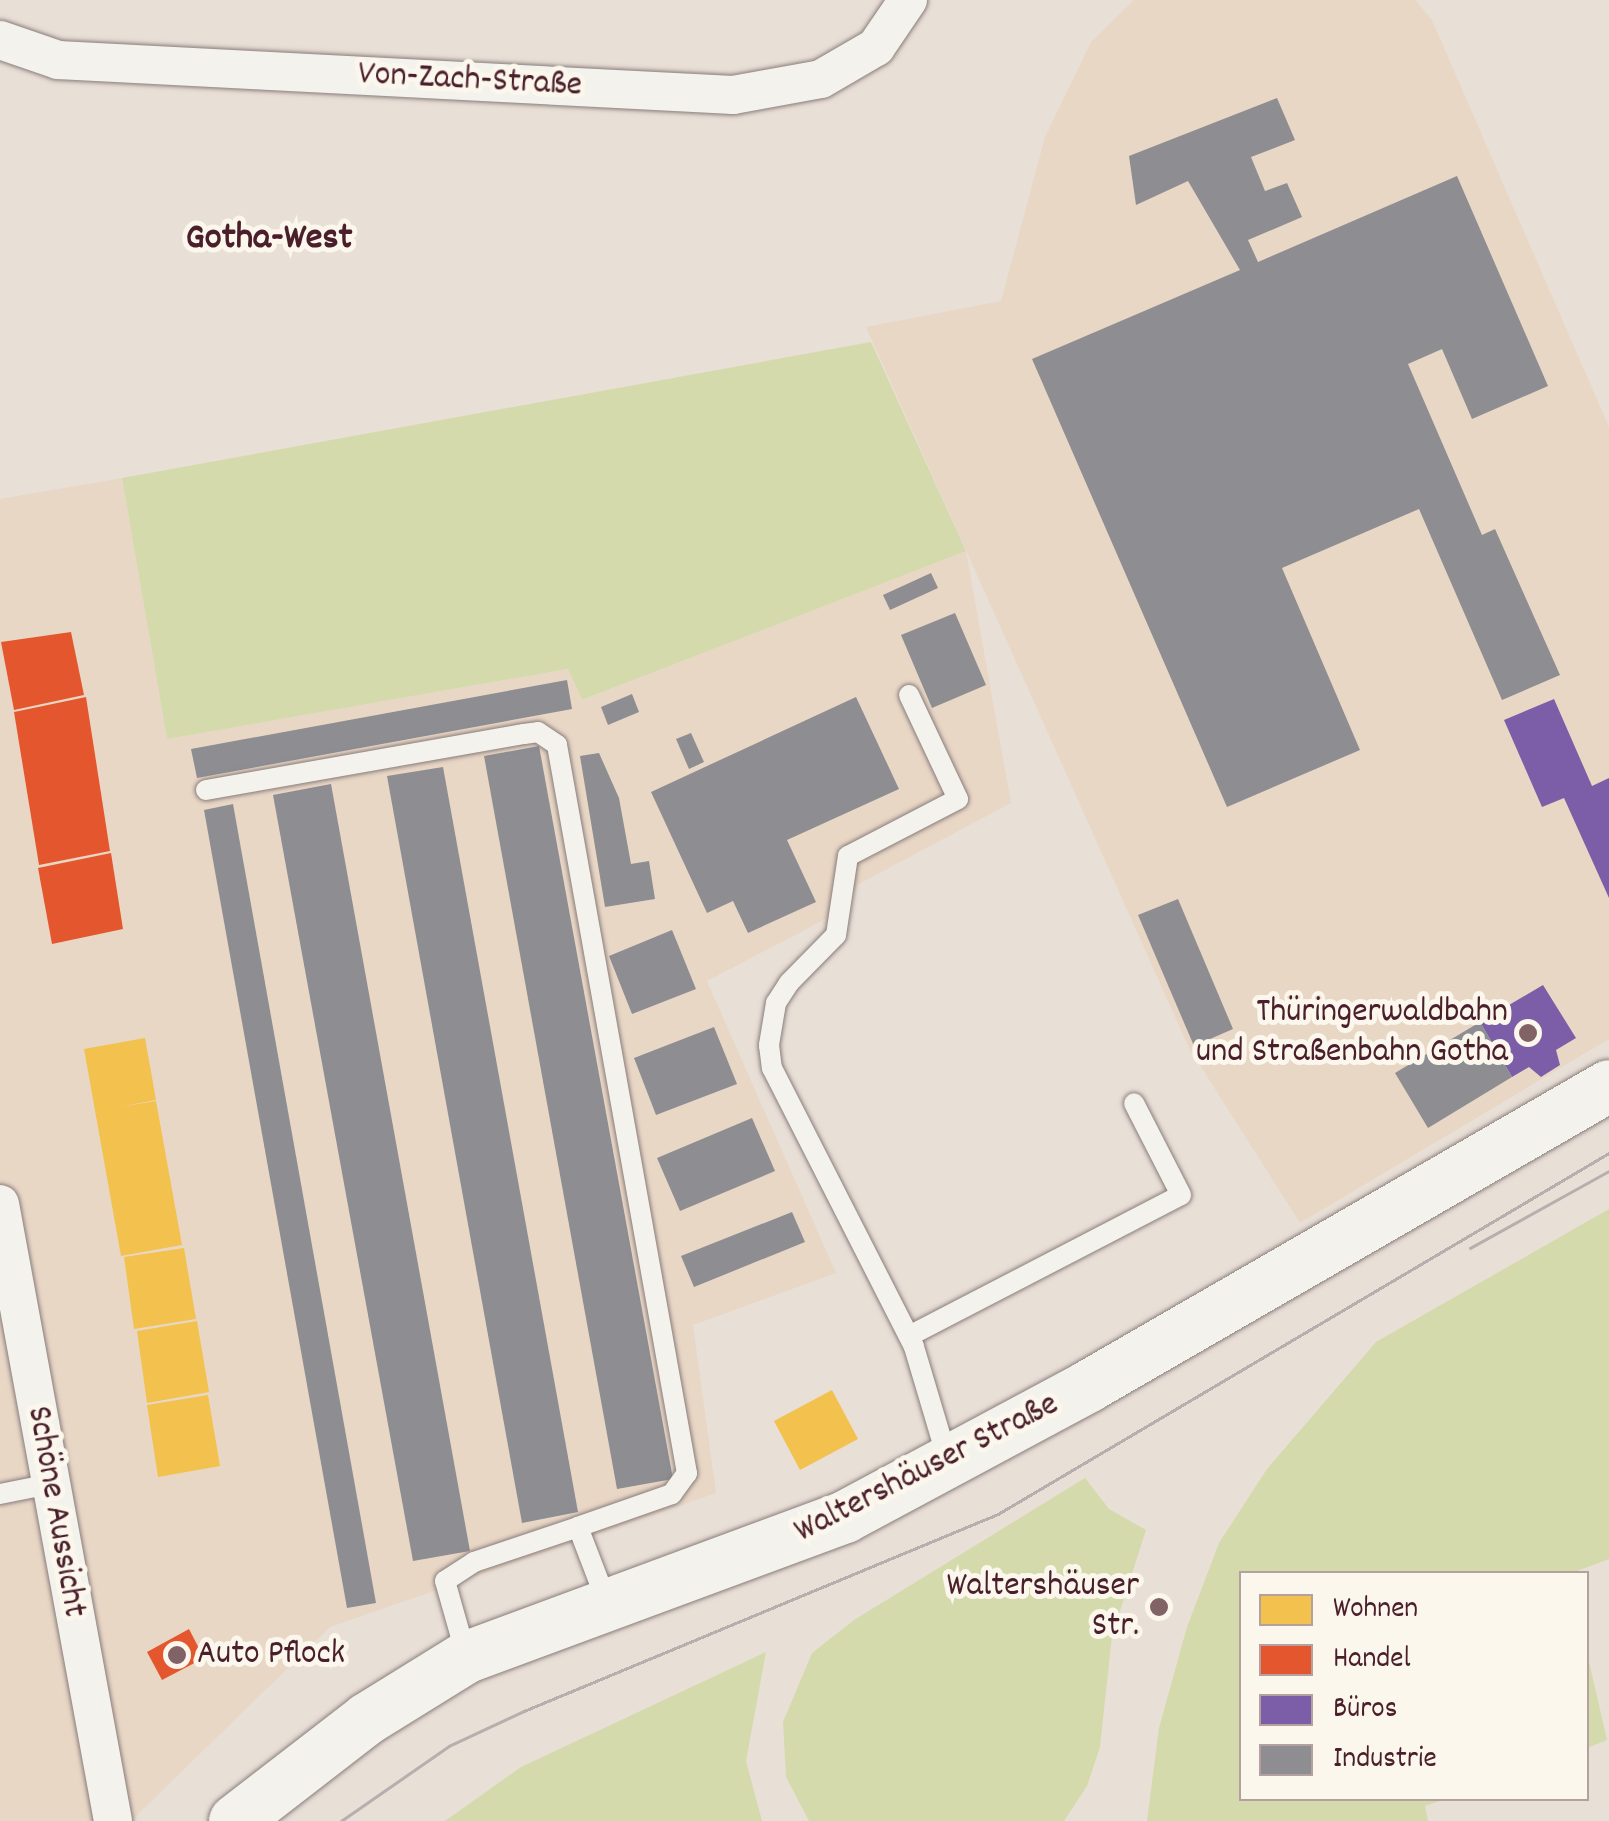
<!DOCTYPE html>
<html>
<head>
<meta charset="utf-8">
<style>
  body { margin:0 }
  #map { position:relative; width:1609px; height:1821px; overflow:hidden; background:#e8dfd6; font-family:Dekko,sans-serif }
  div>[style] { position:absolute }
  .built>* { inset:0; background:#e9d7c6 }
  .green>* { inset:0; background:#d5daac }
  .homes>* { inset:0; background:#f2c14e }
  .shops>* { inset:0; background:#e4572e }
  .offices>* { inset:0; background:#7b5ea7 }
  .industry>* { inset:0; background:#8d8d92 }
  .roads { filter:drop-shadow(0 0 2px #897d7b) drop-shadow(0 0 2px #897d7b) }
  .lane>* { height:20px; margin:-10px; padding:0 10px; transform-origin:10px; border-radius:10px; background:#f4f2ed }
  .street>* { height:38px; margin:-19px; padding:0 19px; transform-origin:19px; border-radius:19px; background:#f4f2ed }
  .secondary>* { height:52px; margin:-26px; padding:0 26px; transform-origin:26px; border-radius:26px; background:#f4f2ed }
  .tram>* { height:2.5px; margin:-1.25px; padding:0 1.25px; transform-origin:1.25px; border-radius:1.25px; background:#b6afad }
  .dots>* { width:28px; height:28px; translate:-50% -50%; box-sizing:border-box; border:5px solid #fbf7ec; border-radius:50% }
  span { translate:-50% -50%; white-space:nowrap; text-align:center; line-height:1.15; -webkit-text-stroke:10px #fbf7ec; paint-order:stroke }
  .street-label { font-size:35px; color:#4a1f2b }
  .poi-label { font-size:35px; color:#4a1f2b }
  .right { translate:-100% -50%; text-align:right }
  .left { translate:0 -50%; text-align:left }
  .neighbourhood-label { font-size:38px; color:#4a1f2b; font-weight:700 }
  .legend { position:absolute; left:1239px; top:1571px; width:350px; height:230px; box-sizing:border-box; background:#fbf7ec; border:2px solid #b4a19f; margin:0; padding:12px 18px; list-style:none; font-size:30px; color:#4a1f2b }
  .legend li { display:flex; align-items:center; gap:20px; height:50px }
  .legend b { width:50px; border:2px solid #b4a19f }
</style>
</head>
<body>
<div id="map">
  <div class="built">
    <i style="clip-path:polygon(1134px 0,1415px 0,1432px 20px,1609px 427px,1609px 1039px,1300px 1223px,1189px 1048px,866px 327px,1001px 301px,1045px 137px,1091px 42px)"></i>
    <i style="clip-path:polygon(122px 478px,167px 739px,568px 669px,583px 700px,966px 551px,1011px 803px,857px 885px,847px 908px,707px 981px,836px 1273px,693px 1325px,716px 1493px,330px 1627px,131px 1821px,0 1821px,0 499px)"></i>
  </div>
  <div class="green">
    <i style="clip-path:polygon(871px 342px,966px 551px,582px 700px,568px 669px,167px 739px,122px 478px)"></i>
    <i style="clip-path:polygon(1609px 1209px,1609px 1559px,1569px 1574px,1242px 1574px,1242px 1798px,1445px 1799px,1425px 1806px,1428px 1821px,1147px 1821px,1159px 1728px,1187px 1627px,1219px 1543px,1267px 1469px,1376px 1342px)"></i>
    <i style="clip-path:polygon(1085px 1478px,1109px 1509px,1146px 1530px,1112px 1636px,1100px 1747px,1087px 1786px,1064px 1821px,809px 1821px,786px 1777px,783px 1722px,812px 1653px,854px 1620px)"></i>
    <i style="clip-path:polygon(1586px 1649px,1607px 1740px,1587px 1748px,1586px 1748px)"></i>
    <i style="clip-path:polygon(766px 1652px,746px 1761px,762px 1821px,445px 1821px,521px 1767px)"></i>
  </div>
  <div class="homes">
    <i style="clip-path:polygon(145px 1038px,156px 1100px,119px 1107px,156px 1101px,182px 1245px,121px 1256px,84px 1049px)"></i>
    <i style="clip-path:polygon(184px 1248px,196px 1319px,134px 1329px,124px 1257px)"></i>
    <i style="clip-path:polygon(197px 1321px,209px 1392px,147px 1403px,137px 1331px)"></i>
    <i style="clip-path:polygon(832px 1390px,858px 1439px,800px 1470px,774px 1421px)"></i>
    <i style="clip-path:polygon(208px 1395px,220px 1466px,158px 1477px,147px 1405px)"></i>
  </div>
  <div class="shops">
    <i style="clip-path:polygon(71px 632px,84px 695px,14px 710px,1px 642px)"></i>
    <i style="clip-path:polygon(86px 697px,110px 851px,39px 865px,14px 712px)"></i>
    <i style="clip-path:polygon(111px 853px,123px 929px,52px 944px,38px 868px)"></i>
    <i style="clip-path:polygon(189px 1629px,204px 1658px,162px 1680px,147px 1652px)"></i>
  </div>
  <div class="offices">
    <i style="clip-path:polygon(1554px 699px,1592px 786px,1609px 778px,1609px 898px,1564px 798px,1542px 807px,1504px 720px)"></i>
    <i style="clip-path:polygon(1543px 985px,1576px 1038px,1556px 1050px,1560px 1065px,1541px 1077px,1529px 1067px,1512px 1077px,1480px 1022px)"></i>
  </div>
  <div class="industry">
    <i style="clip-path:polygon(1277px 98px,1295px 140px,1251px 157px,1265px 191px,1287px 183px,1302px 217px,1248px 240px,1258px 262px,1457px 176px,1548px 386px,1472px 419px,1442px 349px,1408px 364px,1482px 535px,1495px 529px,1560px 675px,1502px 700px,1419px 509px,1282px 568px,1360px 750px,1227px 807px,1032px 359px,1240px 270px,1188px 181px,1136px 205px,1129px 156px)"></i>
    <i style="clip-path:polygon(931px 573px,938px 588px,890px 610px,883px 595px)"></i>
    <i style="clip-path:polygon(955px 613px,986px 685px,932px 708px,901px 635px)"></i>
    <i style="clip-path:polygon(567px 680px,572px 709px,197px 778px,191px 749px)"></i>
    <i style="clip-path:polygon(632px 694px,639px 712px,608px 725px,601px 707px)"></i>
    <i style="clip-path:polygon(856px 697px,899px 789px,787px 840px,816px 902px,748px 933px,733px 901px,707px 913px,651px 792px)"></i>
    <i style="clip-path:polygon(691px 733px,704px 762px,689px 769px,676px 739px)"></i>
    <i style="clip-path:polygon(539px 746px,673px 1479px,617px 1489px,484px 756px)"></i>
    <i style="clip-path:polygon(599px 753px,619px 798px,631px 864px,649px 861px,655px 899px,605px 907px,580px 756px)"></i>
    <i style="clip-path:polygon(443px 767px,578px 1512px,522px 1523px,387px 776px)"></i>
    <i style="clip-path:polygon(331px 784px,470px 1551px,413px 1561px,273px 795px)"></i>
    <i style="clip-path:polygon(233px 804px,376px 1603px,347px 1608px,204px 810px)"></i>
    <i style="clip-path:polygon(1178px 899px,1233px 1029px,1194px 1046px,1138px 915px)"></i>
    <i style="clip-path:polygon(672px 930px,696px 989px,632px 1014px,609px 956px)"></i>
    <i style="clip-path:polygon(1480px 1022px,1512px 1077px,1428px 1128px,1395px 1073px)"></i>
    <i style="clip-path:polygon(714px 1027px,737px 1084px,656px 1115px,634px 1058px)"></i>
    <i style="clip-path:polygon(752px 1118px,775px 1171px,680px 1211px,657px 1158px)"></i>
    <i style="clip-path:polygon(792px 1212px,805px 1242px,694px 1287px,681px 1256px)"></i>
  </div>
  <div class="roads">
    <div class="lane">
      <i style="left:909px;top:695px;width:115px;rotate:64.8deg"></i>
      <i style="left:958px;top:799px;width:124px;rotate:152.6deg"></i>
      <i style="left:848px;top:856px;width:80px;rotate:98.6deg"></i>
      <i style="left:836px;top:935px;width:67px;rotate:134.4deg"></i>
      <i style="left:789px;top:983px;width:24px;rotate:123deg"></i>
      <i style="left:776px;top:1003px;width:43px;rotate:99.5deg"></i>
      <i style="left:769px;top:1045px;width:23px;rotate:83deg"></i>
      <i style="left:772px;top:1068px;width:313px;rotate:63deg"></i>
      <i style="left:914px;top:1347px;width:119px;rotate:73.4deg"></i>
      <i style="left:206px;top:790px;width:323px;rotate:-10deg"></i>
      <i style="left:524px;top:734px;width:14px;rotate:-8deg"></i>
      <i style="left:538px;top:732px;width:23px;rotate:34deg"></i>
      <i style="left:557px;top:745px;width:740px;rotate:79.88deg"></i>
      <i style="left:687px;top:1473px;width:26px;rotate:126deg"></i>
      <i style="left:672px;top:1494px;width:100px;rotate:160.7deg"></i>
      <i style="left:909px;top:1336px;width:306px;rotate:-27.4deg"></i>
      <i style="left:1181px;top:1195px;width:103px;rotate:-117.1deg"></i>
      <i style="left:0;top:1494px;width:51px;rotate:-11.3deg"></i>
      <i style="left:466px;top:1655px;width:77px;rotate:-105.8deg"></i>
      <i style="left:445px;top:1581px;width:35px;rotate:-33deg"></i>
      <i style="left:474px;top:1562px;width:110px;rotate:-18.6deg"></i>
      <i style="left:578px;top:1527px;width:84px;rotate:69deg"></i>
    </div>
    <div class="street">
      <i style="left:0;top:40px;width:61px;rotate:19deg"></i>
      <i style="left:58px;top:60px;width:676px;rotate:2.97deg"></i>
      <i style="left:733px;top:95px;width:89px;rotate:-10.3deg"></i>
      <i style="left:821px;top:79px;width:64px;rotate:-30.2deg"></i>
      <i style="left:876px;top:47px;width:57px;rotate:-55.8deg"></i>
      <i style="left:0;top:1204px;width:627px;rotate:79.62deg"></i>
    </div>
    <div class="secondary">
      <i style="left:235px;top:1821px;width:167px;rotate:-37.7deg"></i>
      <i style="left:367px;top:1719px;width:118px;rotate:-31.8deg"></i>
      <i style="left:467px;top:1657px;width:403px;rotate:-20.3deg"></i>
      <i style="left:845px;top:1517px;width:277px;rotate:-28.2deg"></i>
      <i style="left:1089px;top:1386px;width:600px;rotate:-29.98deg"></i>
    </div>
  </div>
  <div class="tram">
    <i style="left:1470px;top:1248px;width:159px;rotate:-29deg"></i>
    <i style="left:341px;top:1821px;width:131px;rotate:-34.8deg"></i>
    <i style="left:449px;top:1746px;width:83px;rotate:-25deg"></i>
    <i style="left:524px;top:1711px;width:513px;rotate:-22.57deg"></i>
    <i style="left:998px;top:1514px;width:710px;rotate:-30.58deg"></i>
  </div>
  <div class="dots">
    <i style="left:1528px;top:1033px;background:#816267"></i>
    <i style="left:1159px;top:1607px;background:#816267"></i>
    <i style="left:177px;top:1655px;background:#816267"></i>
  </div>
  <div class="street-label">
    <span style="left:470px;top:81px;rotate:3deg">Von-Zach-Straße</span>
    <span style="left:927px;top:1469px;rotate:-27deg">Waltershäuser Straße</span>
    <span style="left:55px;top:1512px;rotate:80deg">Schöne Aussicht</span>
  </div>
  <div class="poi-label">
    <span class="right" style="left:1508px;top:1033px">Thüringerwaldbahn<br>und Straßenbahn Gotha</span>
    <span class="right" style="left:1139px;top:1607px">Waltershäuser<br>Str.</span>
    <span class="left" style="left:197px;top:1655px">Auto Pflock</span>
  </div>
  <div class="neighbourhood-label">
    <span style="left:269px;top:240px">Gotha-West</span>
  </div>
  <ul class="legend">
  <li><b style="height:28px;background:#f2c14e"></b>Wohnen</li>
  <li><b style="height:28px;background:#e4572e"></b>Handel</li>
  <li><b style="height:28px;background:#7b5ea7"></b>Büros</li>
  <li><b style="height:28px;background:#8d8d92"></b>Industrie</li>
  </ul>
</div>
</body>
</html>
